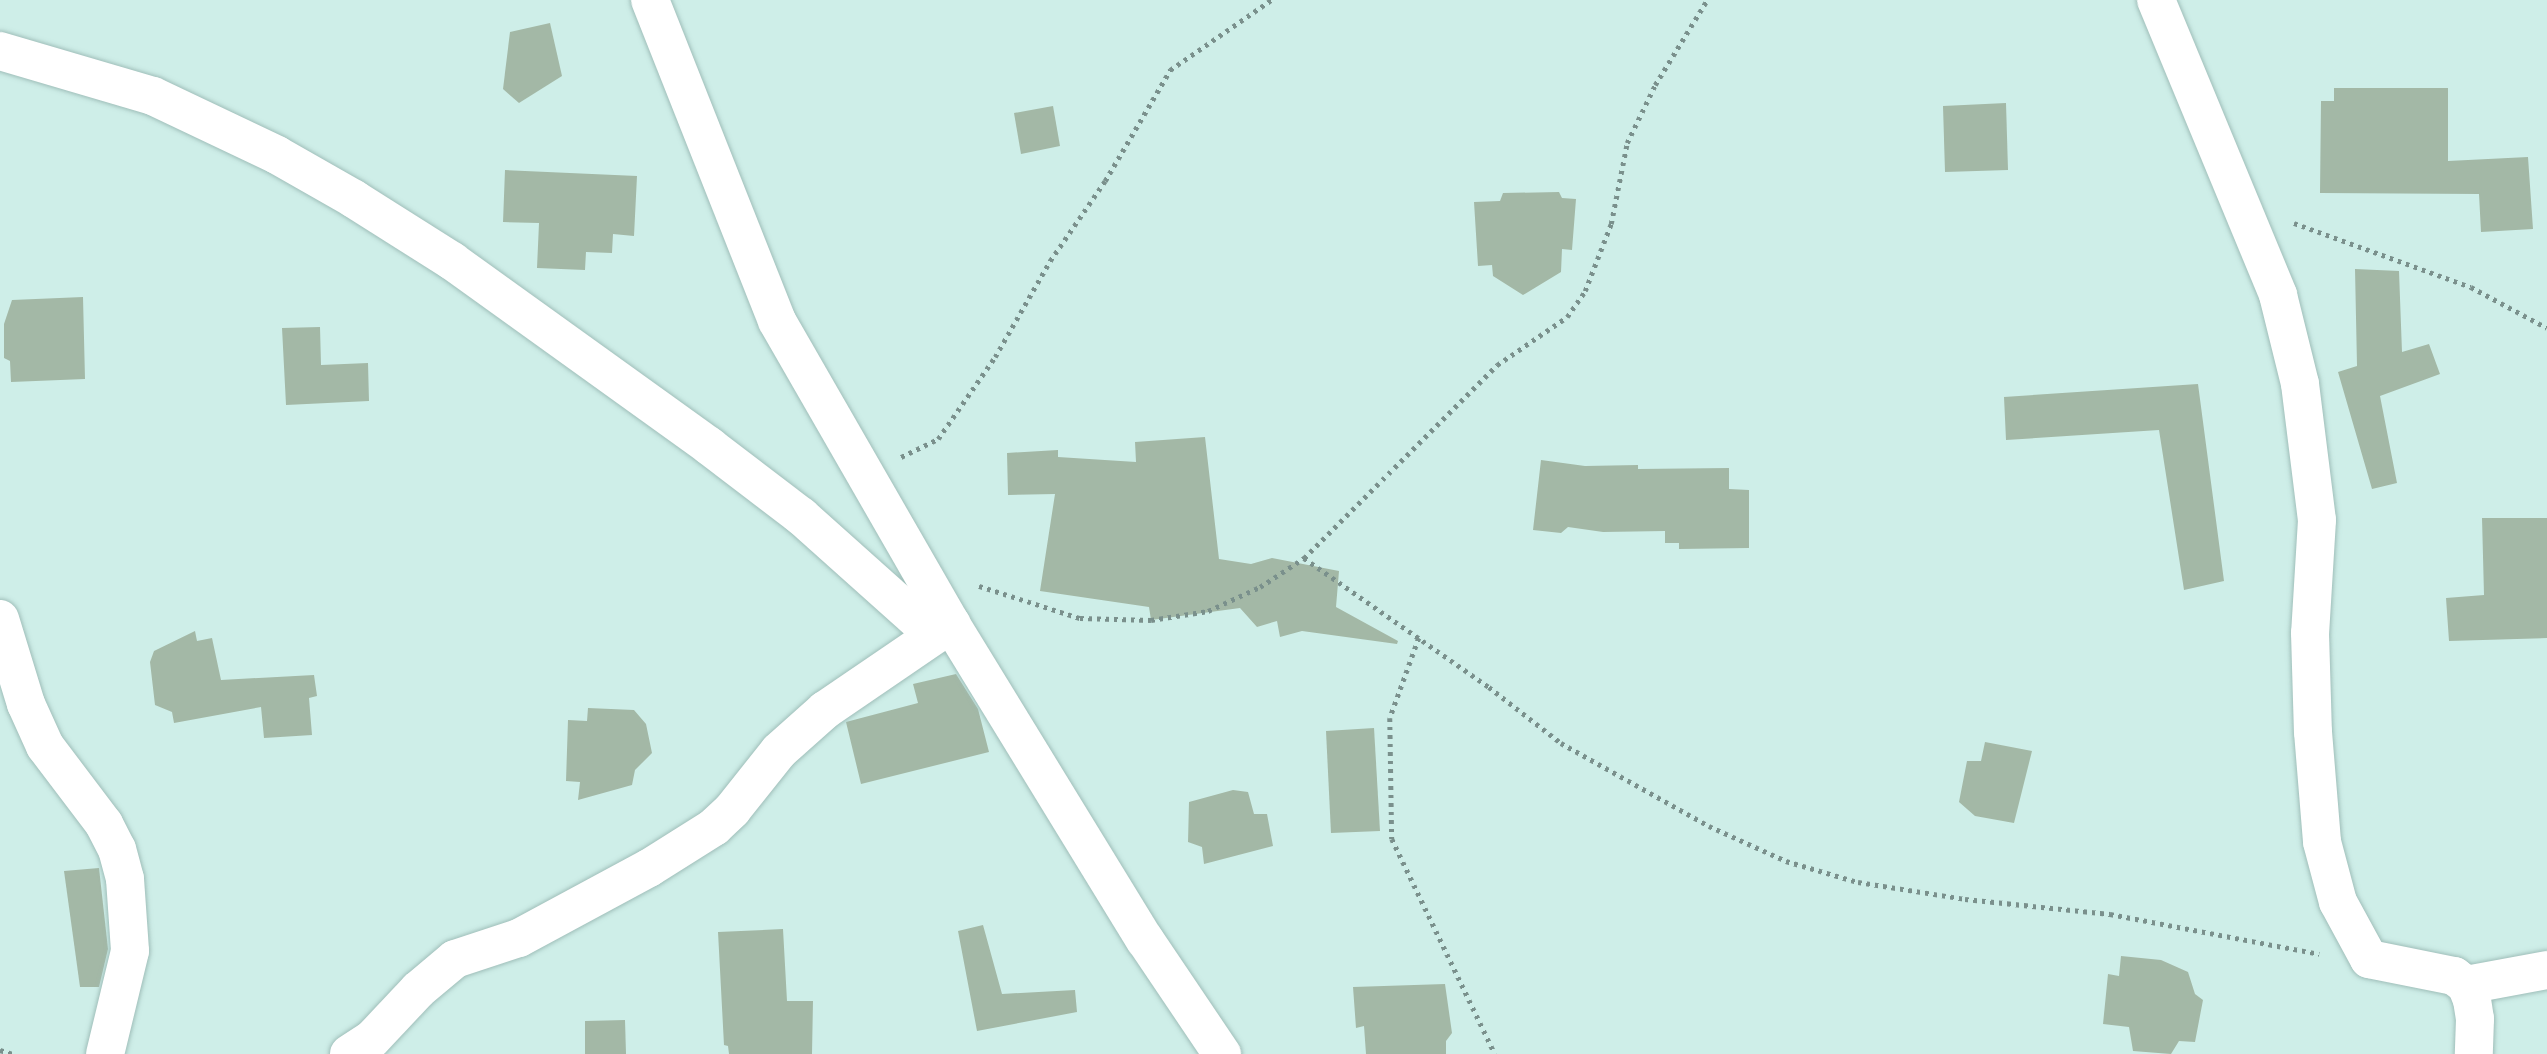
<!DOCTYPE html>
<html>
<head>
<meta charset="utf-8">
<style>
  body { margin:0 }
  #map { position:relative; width:2547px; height:1054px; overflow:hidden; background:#ceeee8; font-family:Jost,sans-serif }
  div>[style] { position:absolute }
  .building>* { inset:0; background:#a3b8a6 }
  .path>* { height:4.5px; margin-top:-2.25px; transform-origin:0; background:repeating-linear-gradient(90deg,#7a908c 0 3.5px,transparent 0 8.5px) }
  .roads { filter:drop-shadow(0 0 2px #9fbeb9) drop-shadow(0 0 2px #9fbeb9) }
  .minor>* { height:38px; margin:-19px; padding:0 19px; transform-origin:19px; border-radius:19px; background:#fff }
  span { translate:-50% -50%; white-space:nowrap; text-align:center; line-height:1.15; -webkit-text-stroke:5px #dbfbf6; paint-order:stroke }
</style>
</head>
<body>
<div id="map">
  <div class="building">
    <i style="clip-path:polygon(550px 23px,562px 76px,519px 103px,503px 89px,510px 32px)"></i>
    <i style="clip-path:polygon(2334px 88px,2448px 88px,2448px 161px,2528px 157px,2533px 229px,2481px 232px,2479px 194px,2320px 193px,2321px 101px,2334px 101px)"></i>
    <i style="clip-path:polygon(2006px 103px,2008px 170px,1945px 172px,1943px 106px)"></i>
    <i style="clip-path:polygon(1053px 106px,1060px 146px,1021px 154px,1014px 113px)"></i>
    <i style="clip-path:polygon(505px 170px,637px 176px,634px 236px,613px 234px,612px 253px,586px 252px,585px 270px,537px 268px,539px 223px,503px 222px)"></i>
    <i style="clip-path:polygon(1559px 192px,1562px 198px,1576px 199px,1572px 250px,1562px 249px,1561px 272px,1523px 295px,1493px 276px,1492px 265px,1478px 266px,1474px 202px,1500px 201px,1503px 193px)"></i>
    <i style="clip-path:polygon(2355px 269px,2399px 271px,2402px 352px,2429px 344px,2440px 374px,2380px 396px,2397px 483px,2372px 489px,2338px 372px,2357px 366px)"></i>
    <i style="clip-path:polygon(83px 297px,85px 379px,11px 382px,10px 361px,4px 358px,4px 324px,12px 300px)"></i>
    <i style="clip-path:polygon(320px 327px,321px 365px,368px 363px,369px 401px,286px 405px,282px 328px)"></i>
    <i style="clip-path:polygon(2198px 384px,2224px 581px,2184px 590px,2159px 430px,2006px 440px,2004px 397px)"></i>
    <i style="clip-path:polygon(1205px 437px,1219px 559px,1251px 564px,1272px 558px,1339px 571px,1336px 607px,1398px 641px,1397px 644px,1302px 631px,1280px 637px,1277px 621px,1257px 627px,1240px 608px,1151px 620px,1149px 607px,1040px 591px,1055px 494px,1008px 495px,1007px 453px,1058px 450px,1058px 457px,1136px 462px,1135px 442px)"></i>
    <i style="clip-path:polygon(1541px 460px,1585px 466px,1638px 465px,1638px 469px,1729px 468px,1729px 489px,1749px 490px,1749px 548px,1679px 549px,1679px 543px,1665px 543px,1665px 531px,1603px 532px,1568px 527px,1561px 533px,1533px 530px)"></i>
    <i style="clip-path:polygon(2482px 518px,2547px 518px,2547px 638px,2449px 641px,2446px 598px,2484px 595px)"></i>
    <i style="clip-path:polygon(195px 631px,197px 641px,212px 638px,221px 680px,314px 675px,317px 696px,309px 698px,312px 735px,264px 738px,261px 707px,174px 723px,172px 712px,155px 705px,150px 662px,154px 651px)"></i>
    <i style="clip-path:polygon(956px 674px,978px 709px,989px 752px,861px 784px,846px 722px,918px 703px,913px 684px)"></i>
    <i style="clip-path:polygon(588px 708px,634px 710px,646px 724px,652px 753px,635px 770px,632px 785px,578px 800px,580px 782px,566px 781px,568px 720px,587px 721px)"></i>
    <i style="clip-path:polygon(1374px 728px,1380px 831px,1331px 833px,1326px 731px)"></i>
    <i style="clip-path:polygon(1985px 742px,2032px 751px,2014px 823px,1975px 816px,1959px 802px,1967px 761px,1981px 761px)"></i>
    <i style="clip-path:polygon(1233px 790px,1248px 792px,1254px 814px,1267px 814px,1273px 846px,1204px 864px,1202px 847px,1188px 842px,1189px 802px)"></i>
    <i style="clip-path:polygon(99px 868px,108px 949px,99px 987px,80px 987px,64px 871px)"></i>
    <i style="clip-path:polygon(983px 925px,1002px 994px,1075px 990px,1077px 1012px,977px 1031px,958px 931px)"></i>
    <i style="clip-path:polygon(783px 929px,787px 1001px,813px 1001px,812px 1054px,729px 1054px,728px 1046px,724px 1045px,718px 932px)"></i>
    <i style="clip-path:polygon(2121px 956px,2161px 960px,2188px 972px,2195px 994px,2203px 1000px,2195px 1042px,2179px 1041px,2171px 1054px,2133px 1051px,2129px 1027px,2103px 1024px,2108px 974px,2119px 976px)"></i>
    <i style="clip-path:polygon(1445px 984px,1452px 1033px,1446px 1041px,1446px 1054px,1366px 1054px,1364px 1026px,1356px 1028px,1353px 987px)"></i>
    <i style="clip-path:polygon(625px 1020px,626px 1054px,585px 1054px,585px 1021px)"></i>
  </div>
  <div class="path">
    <i style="left:2294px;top:223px;width:188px;rotate:19.9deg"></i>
    <i style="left:2471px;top:287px;width:86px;rotate:28.3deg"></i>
    <i style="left:901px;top:457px;width:41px;rotate:-25.9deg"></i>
    <i style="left:938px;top:439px;width:100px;rotate:-55.2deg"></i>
    <i style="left:995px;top:357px;width:111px;rotate:-60.2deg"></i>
    <i style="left:1050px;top:261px;width:97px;rotate:-55.5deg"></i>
    <i style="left:1105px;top:181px;width:129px;rotate:-59.6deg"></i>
    <i style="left:1170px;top:70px;width:123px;rotate:-34.7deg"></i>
    <i style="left:1304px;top:558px;width:226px;rotate:34.9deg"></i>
    <i style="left:1489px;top:687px;width:91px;rotate:37.9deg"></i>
    <i style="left:1561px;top:743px;width:170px;rotate:29.3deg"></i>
    <i style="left:1709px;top:826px;width:85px;rotate:24.4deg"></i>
    <i style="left:1786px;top:861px;width:75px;rotate:16.3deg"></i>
    <i style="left:1858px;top:882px;width:108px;rotate:9deg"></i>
    <i style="left:1965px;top:899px;width:146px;rotate:5.9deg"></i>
    <i style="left:2110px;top:914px;width:213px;rotate:10.8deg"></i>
    <i style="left:979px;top:586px;width:106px;rotate:17.6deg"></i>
    <i style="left:1080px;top:618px;width:71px;rotate:1.6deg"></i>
    <i style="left:1151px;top:620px;width:58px;rotate:-9deg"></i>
    <i style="left:1208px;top:611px;width:57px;rotate:-24.8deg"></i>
    <i style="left:1260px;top:587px;width:53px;rotate:-33.4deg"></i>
    <i style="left:1304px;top:558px;width:273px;rotate:-45deg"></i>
    <i style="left:1497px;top:365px;width:85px;rotate:-34.4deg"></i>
    <i style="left:1567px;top:317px;width:32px;rotate:-55deg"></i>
    <i style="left:1585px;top:291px;width:72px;rotate:-68.8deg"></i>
    <i style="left:1611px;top:224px;width:83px;rotate:-78.8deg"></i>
    <i style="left:1627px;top:143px;width:64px;rotate:-64.2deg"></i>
    <i style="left:1655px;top:85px;width:100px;rotate:-58.5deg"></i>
    <i style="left:1419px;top:638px;width:85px;rotate:109.9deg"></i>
    <i style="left:1390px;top:718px;width:121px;rotate:89.1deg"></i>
    <i style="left:1392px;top:839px;width:238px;rotate:64.4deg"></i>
    <i style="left:0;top:1050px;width:14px;rotate:17deg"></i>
  </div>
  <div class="roads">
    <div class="minor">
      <i style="left:650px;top:0;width:345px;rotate:68.4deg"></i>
      <i style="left:777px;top:321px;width:349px;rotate:60.1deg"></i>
      <i style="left:951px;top:624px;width:371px;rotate:58.5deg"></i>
      <i style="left:1145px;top:940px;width:138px;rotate:56deg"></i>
      <i style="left:2156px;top:0;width:319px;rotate:67.5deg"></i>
      <i style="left:2278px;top:295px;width:92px;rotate:76.1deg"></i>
      <i style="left:2300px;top:384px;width:137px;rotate:82.9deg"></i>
      <i style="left:2317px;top:520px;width:113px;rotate:93.5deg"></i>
      <i style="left:2310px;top:633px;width:99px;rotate:88.3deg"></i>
      <i style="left:2313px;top:732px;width:110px;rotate:85.3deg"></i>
      <i style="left:2322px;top:842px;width:62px;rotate:75.1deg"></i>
      <i style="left:2338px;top:902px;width:65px;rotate:61.5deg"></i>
      <i style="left:2369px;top:959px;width:87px;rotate:11.3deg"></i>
      <i style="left:2454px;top:976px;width:15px;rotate:37deg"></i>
      <i style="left:2466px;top:985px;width:16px;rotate:68deg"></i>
      <i style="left:2472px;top:1000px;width:19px;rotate:81deg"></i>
      <i style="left:2475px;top:1019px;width:35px;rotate:92deg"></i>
      <i style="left:0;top:51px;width:159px;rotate:16.4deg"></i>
      <i style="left:153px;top:96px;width:137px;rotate:25.4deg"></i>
      <i style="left:277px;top:155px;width:89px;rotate:29.7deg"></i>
      <i style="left:354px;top:199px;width:116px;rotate:32.3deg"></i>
      <i style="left:452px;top:261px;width:317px;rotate:35.7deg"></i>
      <i style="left:709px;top:446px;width:116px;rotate:37.3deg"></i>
      <i style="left:801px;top:516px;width:178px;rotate:41.8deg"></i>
      <i style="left:0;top:619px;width:89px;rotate:73deg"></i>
      <i style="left:26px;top:704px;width:46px;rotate:65.7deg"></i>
      <i style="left:45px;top:746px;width:98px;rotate:52.9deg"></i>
      <i style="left:104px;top:824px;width:28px;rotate:63deg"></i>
      <i style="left:117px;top:849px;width:31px;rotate:75deg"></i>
      <i style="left:125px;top:879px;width:72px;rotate:86deg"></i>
      <i style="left:130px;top:951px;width:106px;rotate:103.6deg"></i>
      <i style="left:2466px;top:985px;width:82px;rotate:-10.5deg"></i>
      <i style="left:349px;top:1054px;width:27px;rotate:-33deg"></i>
      <i style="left:372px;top:1039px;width:67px;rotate:-46.8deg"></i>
      <i style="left:418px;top:990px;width:48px;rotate:-40deg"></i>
      <i style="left:455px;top:959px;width:67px;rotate:-18.2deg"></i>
      <i style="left:519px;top:938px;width:148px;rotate:-28.3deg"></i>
      <i style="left:649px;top:868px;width:77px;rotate:-32.2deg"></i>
      <i style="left:714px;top:827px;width:25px;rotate:-43deg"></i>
      <i style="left:732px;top:810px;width:75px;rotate:-51.5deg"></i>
      <i style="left:779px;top:751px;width:62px;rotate:-41.7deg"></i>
      <i style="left:825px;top:710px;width:153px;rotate:-34.3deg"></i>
    </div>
  </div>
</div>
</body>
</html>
